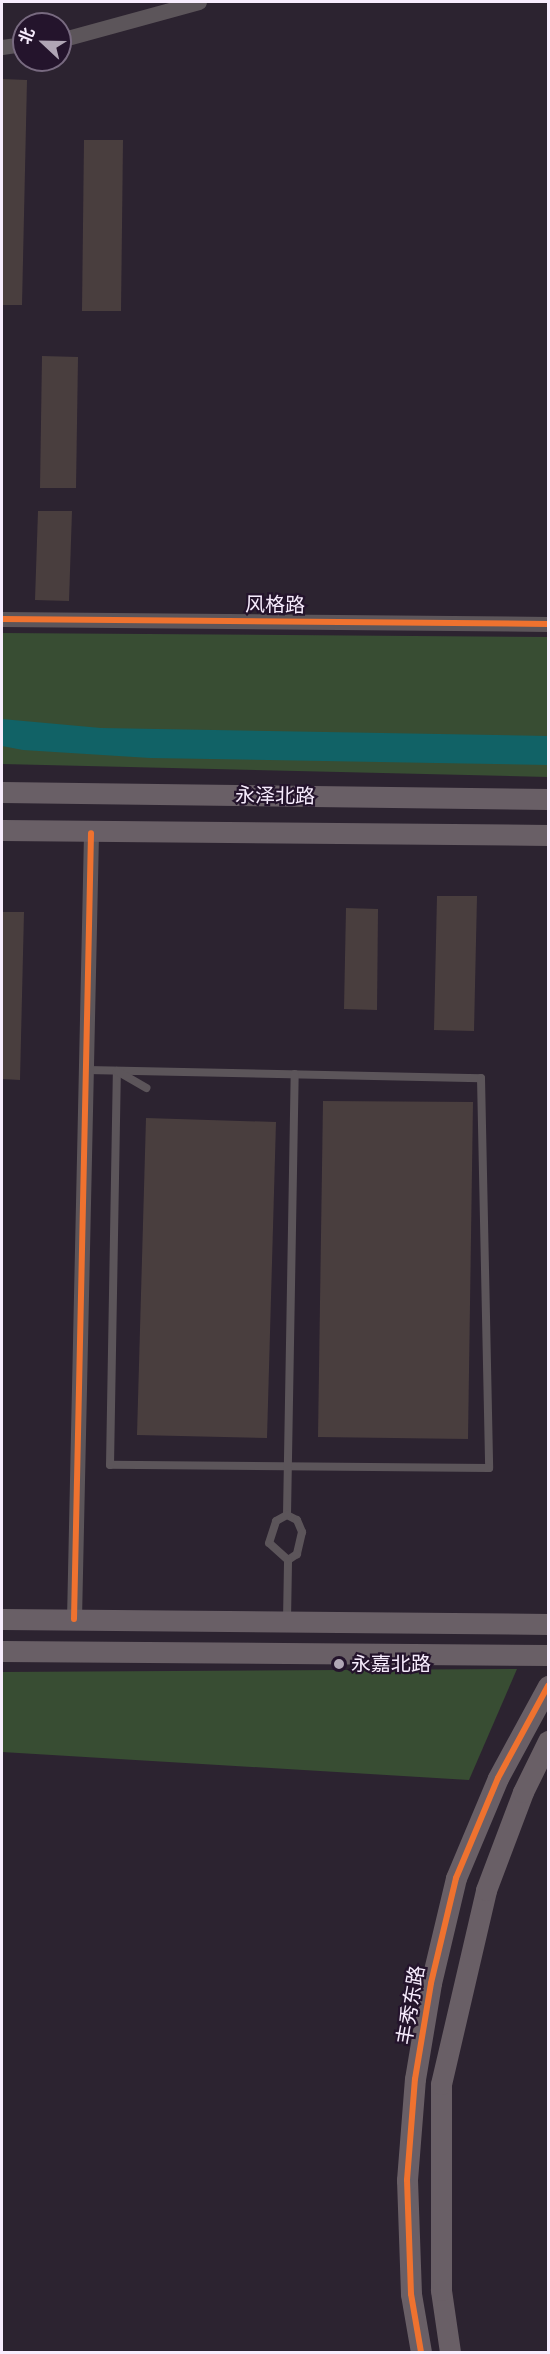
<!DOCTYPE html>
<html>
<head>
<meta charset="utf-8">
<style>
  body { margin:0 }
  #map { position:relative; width:550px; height:2354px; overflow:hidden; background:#2c2330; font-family:"DejaVu Sans","Noto Sans SC",sans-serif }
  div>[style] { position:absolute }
  .green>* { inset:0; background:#384d33 }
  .water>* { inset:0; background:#116266 }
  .building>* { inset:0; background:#493e3e }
  .lane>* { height:8px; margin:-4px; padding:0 4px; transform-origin:4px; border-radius:4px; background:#5c555a }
  .street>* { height:15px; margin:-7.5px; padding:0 7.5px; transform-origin:7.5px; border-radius:7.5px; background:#5c555a }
  .secondary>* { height:21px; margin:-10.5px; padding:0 10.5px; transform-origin:10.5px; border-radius:10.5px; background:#695f66 }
  .cycleway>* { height:6px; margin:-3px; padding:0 3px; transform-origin:3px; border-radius:3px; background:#ef722f }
  .dots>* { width:16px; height:16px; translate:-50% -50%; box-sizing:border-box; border:3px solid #24142c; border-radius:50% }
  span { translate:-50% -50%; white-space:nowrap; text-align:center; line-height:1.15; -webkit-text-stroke:4.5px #24142c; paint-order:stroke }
  .street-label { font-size:20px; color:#f7ecfd }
  .poi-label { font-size:20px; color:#f7ecfd }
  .left { translate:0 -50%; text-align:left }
  .frame { position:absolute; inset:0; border:3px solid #f7ecfd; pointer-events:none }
  .north { position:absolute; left:12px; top:12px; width:60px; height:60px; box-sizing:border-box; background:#24142c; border:2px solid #786a80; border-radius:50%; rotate:292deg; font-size:16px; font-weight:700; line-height:24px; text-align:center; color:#f7ecfd }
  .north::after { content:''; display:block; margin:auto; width:21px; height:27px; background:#b0a6b5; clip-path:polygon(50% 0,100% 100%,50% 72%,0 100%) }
</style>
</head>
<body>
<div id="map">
  <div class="green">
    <i style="clip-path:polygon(2px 633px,548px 637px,548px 777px,2px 764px)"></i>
    <i style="clip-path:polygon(517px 1669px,469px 1780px,2px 1752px,2px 1672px)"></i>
  </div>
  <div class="water">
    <i style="clip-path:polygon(2px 719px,101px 728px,548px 736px,548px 765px,150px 758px,23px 750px,2px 746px)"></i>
  </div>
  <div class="building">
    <i style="clip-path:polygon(2px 79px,27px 80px,22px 305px,2px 305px)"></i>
    <i style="clip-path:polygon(84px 140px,123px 140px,121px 311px,82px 311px)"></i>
    <i style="clip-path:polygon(42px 356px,78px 357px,76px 488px,40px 488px)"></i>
    <i style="clip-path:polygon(38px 511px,72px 511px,69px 601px,35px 600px)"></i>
    <i style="clip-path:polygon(437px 896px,477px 896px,474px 1031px,434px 1030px)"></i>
    <i style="clip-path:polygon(346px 908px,378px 909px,377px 1010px,344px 1009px)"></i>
    <i style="clip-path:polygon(2px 912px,24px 912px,20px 1080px,2px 1079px)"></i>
    <i style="clip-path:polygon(323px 1101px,473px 1102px,468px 1439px,318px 1437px)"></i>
    <i style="clip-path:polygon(146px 1118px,276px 1122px,267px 1438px,137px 1435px)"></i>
  </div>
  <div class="lane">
    <i style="left:87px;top:1070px;width:394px;rotate:1.2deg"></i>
    <i style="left:481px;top:1078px;width:390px;rotate:88.8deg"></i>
    <i style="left:489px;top:1468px;width:379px;rotate:-179.5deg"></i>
    <i style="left:110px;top:1465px;width:394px;rotate:-89deg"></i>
    <i style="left:117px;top:1071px;width:34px;rotate:30deg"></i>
    <i style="left:287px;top:1515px;width:441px;rotate:-89deg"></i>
    <i style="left:287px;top:1515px;width:11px;rotate:27deg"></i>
    <i style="left:297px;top:1520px;width:13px;rotate:67deg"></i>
    <i style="left:302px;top:1532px;width:23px;rotate:103deg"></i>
    <i style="left:297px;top:1554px;width:11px;rotate:146deg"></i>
    <i style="left:288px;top:1560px;width:25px;rotate:-138deg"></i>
    <i style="left:269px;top:1543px;width:23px;rotate:-72deg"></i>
    <i style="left:276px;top:1521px;width:13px;rotate:-29deg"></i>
    <i style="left:287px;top:1620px;width:60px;rotate:-89deg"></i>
  </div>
  <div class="street">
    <i style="left:60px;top:40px;width:144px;rotate:-15.3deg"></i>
    <i style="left:2px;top:47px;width:22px;rotate:-8deg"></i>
    <i style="left:2px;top:619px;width:546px;rotate:0.52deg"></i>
    <i style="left:74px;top:1619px;width:786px;rotate:-88.76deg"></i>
  </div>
  <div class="secondary">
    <i style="left:2px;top:792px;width:546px;rotate:0.73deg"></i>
    <i style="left:2px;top:830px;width:546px;rotate:0.52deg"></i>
    <i style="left:2px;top:1619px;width:546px;rotate:0.52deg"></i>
    <i style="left:2px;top:1651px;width:546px;rotate:0.42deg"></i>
    <i style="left:421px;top:2352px;width:59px;rotate:-99.8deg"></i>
    <i style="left:411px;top:2294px;width:114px;rotate:-92deg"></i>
    <i style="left:407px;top:2180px;width:101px;rotate:-85.5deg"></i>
    <i style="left:415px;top:2079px;width:97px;rotate:-80.5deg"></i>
    <i style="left:431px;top:1983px;width:108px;rotate:-76.6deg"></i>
    <i style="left:456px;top:1878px;width:108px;rotate:-67.2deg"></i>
    <i style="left:498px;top:1778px;width:105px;rotate:-61.5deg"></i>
    <i style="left:450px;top:2352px;width:63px;rotate:-98.3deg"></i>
    <i style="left:441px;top:2290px;width:206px;rotate:-90deg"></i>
    <i style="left:441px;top:2084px;width:199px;rotate:-76.9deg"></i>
    <i style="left:486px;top:1890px;width:105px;rotate:-69.3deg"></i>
    <i style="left:523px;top:1792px;width:57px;rotate:-63.9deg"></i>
  </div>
  <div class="cycleway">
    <i style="left:2px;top:619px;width:546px;rotate:0.52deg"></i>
    <i style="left:74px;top:1619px;width:786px;rotate:-88.76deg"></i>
    <i style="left:421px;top:2352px;width:59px;rotate:-99.8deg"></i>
    <i style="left:411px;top:2294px;width:114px;rotate:-92deg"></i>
    <i style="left:407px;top:2180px;width:101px;rotate:-85.5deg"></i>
    <i style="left:415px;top:2079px;width:97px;rotate:-80.5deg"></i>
    <i style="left:431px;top:1983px;width:108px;rotate:-76.6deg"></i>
    <i style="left:456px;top:1878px;width:108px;rotate:-67.2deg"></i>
    <i style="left:498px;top:1778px;width:105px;rotate:-61.5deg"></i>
  </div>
  <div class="dots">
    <i style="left:339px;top:1664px;background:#b0a6b5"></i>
  </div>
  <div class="street-label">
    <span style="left:275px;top:605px;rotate:1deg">风格路</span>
    <span style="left:275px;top:796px;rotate:1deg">永泽北路</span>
    <span style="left:411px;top:2005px;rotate:-80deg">丰秀东路</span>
  </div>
  <div class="poi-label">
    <span class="left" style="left:351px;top:1664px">永嘉北路</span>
  </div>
  <div class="frame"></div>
  <div class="north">北</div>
</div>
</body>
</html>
